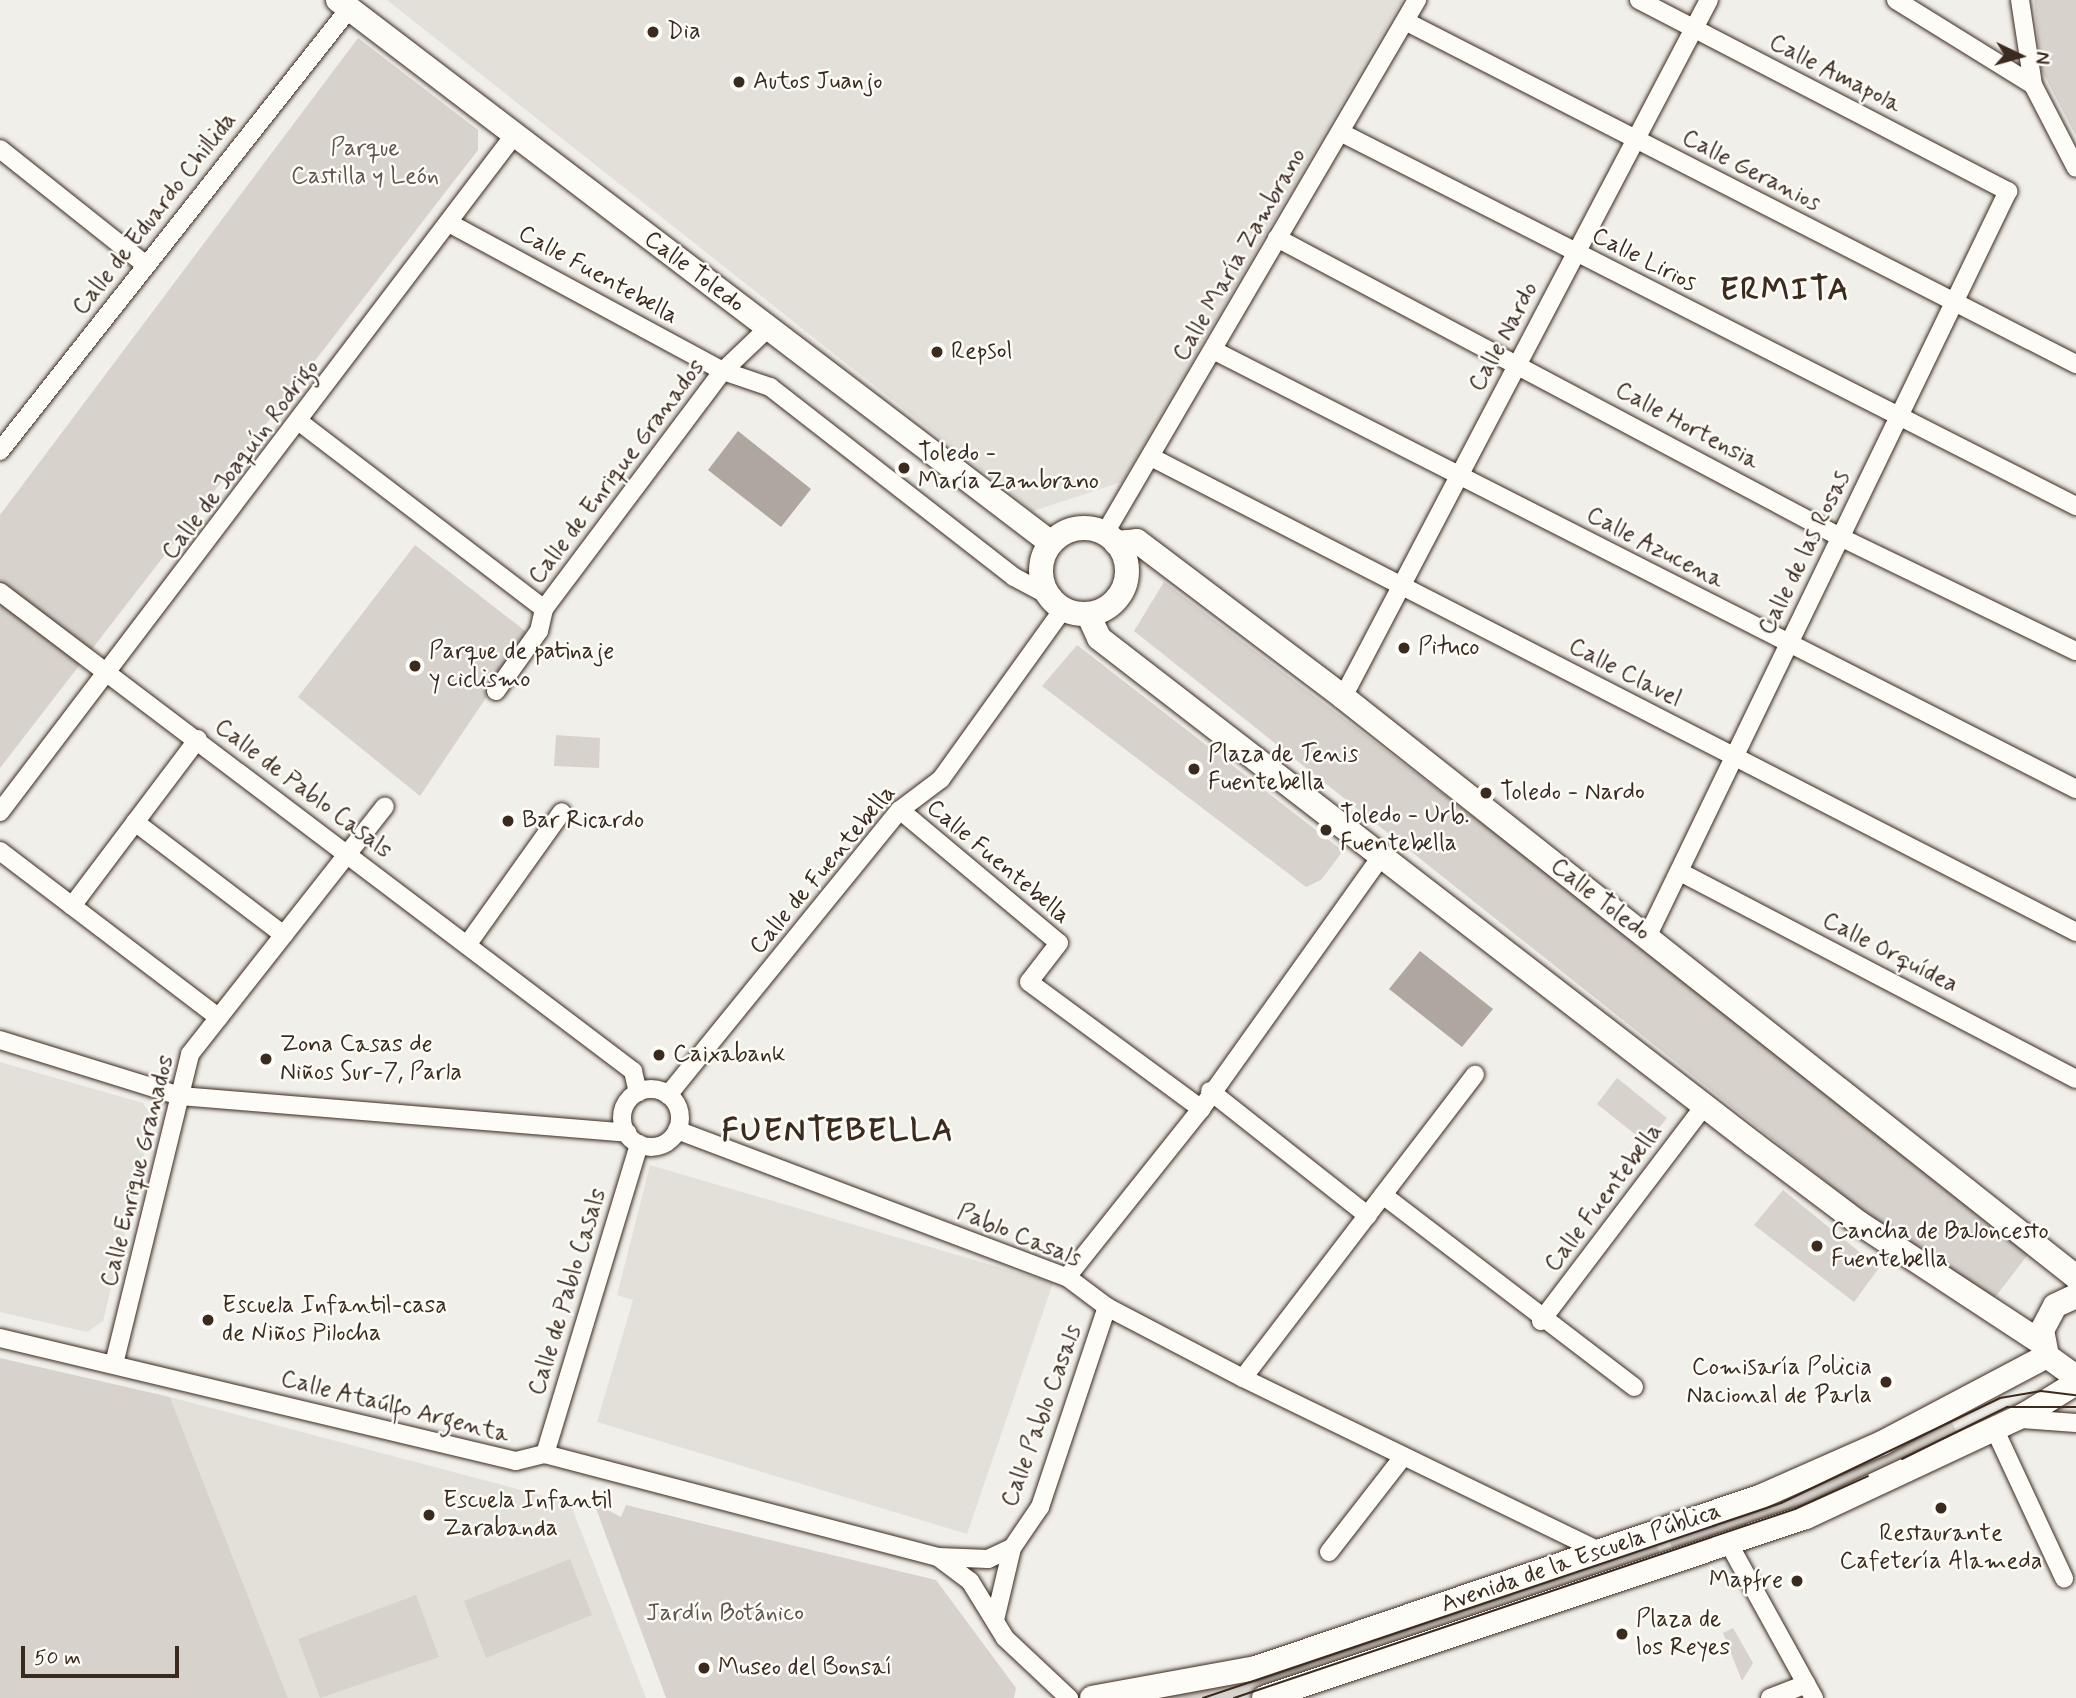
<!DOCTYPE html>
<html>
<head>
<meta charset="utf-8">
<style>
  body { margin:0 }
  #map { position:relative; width:2076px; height:1698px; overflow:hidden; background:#f1efea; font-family:Mynerve,sans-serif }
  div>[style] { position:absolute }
  .built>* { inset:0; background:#e3e0da }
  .green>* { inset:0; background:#d7d2cc }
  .water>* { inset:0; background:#aea69f }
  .roads { filter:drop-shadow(0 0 2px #3b2a1e) drop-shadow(0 0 2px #3b2a1e) }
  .street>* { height:18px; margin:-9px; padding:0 9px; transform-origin:9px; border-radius:9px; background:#fdfcf7 }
  .street>.ring { margin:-9px; padding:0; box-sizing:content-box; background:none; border:18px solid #fdfcf7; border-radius:50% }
  .secondary>* { height:24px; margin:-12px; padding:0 12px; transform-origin:12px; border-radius:12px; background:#fdfcf7 }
  .secondary>.ring { margin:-12px; padding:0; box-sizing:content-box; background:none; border:24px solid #fdfcf7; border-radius:50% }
  .tram>* { height:2px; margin:-1px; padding:0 1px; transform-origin:1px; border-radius:1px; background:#3b2a1e }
  .dots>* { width:19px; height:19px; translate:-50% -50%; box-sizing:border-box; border:4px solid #fdfcf7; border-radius:50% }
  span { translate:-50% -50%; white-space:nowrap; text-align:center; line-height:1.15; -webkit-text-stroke:5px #fdfcf7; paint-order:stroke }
  .poi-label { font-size:24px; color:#3b2a1e }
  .left { translate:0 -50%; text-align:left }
  .right { translate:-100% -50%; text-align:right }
  .street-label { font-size:24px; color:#3b2a1e }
  .park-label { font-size:24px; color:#62544a }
  .district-label { font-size:32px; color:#3b2a1e; font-weight:700; letter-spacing:2px }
  .north { position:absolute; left:1985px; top:21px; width:70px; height:70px; -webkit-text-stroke:5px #fdfcf7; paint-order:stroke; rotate:95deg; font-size:19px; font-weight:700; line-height:28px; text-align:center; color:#3b2a1e }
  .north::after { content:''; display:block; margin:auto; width:24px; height:32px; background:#3b2a1e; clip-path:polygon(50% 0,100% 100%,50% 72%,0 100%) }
  .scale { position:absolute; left:21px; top:1646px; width:158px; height:32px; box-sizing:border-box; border:4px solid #3b2a1e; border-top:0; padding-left:9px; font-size:21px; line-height:24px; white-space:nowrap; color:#3b2a1e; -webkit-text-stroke:5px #fdfcf7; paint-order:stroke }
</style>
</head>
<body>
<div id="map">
  <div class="built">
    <i style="clip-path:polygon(387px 0,1402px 0,1122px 482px,1033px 511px)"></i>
    <i style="clip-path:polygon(0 1062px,143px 1103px,153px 1118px,103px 1321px,87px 1332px,0 1312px)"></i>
    <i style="clip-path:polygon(650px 1165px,1053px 1283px,967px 1534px,597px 1422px,633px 1300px,617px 1295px)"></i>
    <i style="clip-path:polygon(170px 1397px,570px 1503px,646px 1698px,288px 1698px)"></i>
  </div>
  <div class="green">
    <i style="clip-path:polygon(2034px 0,2076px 0,2076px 136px,2041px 69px)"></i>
    <i style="clip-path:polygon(358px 38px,478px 130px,478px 150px,0 768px,0 515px)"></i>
    <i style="clip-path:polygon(415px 545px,529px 634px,420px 796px,298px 697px)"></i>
    <i style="clip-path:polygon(1164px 582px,2036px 1244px,1986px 1309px,1134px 631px)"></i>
    <i style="clip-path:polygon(1077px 645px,1343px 851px,1321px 880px,1306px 887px,1042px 686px)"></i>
    <i style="clip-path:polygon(556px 735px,600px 738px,599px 768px,554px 766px)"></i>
    <i style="clip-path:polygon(1617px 1078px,1667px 1118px,1646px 1143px,1597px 1104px)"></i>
    <i style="clip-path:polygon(1783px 1190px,1879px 1268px,1854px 1302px,1754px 1225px)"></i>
    <i style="clip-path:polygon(0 1358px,170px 1397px,288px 1698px,0 1698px)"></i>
    <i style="clip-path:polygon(1949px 1417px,1958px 1434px,1879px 1476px,1674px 1555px,1668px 1536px)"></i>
    <i style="clip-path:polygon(594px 1503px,621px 1517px,626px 1505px,936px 1580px,1016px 1688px,1014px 1698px,666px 1698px)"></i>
    <i style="clip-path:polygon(1655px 1541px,1662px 1559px,1246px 1698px,1136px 1698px)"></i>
    <i style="clip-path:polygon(570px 1559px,592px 1615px,486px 1658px,464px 1601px)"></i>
    <i style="clip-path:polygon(416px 1595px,439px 1657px,320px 1698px,298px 1639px)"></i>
    <i style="clip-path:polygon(1733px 1628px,1753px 1663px,1742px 1681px,1723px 1633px)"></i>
  </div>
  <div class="water">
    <i style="clip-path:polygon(738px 431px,811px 489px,781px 527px,708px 470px)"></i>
    <i style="clip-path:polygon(1420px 951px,1493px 1009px,1462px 1047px,1389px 989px)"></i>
  </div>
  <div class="roads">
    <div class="street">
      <i style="left:1639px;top:0;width:416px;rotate:27.4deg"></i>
      <i style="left:2008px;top:191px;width:829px;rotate:115.82deg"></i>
      <i style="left:1896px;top:0;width:161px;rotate:31.8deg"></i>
      <i style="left:2020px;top:0;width:86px;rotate:81.3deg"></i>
      <i style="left:2033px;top:85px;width:93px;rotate:62.6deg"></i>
      <i style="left:1405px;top:21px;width:754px;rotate:27.08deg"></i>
      <i style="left:1340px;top:132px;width:826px;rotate:26.94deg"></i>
      <i style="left:0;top:149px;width:186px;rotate:38.5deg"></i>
      <i style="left:449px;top:223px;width:311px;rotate:28.4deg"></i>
      <i style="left:723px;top:371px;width:50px;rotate:18.8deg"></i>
      <i style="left:770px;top:387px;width:309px;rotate:37.9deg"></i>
      <i style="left:1014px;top:577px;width:38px;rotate:28deg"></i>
      <i style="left:1277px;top:238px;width:637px;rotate:27.97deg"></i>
      <i style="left:1840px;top:537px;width:262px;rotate:25.8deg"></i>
      <i style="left:1213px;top:350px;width:968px;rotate:26.96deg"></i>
      <i style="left:301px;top:423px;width:306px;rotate:37.4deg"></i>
      <i style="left:0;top:451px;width:563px;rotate:-51.71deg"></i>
      <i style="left:1151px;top:457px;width:1040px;rotate:27.18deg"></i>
      <i style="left:1105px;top:533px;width:618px;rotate:-59.66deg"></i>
      <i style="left:0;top:592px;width:794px;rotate:37.12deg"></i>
      <i style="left:633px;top:1071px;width:22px;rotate:77deg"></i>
      <i style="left:496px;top:691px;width:74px;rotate:-54.4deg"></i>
      <i style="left:539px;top:631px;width:23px;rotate:-77deg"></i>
      <i style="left:544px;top:609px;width:298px;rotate:-53.1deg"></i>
      <i style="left:723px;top:371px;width:62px;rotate:-43.7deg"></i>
      <i style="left:1343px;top:697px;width:787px;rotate:-62.3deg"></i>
      <i style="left:900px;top:810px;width:207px;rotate:39.9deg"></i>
      <i style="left:1059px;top:943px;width:49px;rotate:127.6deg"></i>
      <i style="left:1029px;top:982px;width:214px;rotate:36.4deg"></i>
      <i style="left:0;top:812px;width:851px;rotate:-52.78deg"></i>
      <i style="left:135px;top:822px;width:187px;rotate:37.2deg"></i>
      <i style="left:0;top:851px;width:275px;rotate:37.3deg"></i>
      <i style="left:1680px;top:872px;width:447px;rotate:27.6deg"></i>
      <i style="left:72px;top:906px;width:209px;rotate:-53deg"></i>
      <i style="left:467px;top:945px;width:163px;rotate:-54.5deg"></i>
      <i style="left:0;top:1040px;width:189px;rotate:17.3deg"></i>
      <i style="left:180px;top:1096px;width:449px;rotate:4.7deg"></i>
      <i class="ring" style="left:622px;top:1089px;width:40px;height:40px"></i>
      <i style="left:1210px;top:1091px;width:201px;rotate:38.3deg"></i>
      <i style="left:668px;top:1095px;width:367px;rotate:-50.9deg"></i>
      <i style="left:900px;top:810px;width:51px;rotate:-37.1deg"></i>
      <i style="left:941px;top:779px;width:209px;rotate:-54.3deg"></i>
      <i style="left:677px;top:1130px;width:417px;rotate:20.7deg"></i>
      <i style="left:1067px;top:1277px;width:50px;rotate:36.9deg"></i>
      <i style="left:1107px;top:1307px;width:153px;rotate:27.6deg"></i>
      <i style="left:1243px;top:1378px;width:399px;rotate:25.9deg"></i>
      <i style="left:1383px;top:1195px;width:316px;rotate:37.4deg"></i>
      <i style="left:1067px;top:1277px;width:215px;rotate:-51.4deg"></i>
      <i style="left:1201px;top:1109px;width:310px;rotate:-54.5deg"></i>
      <i style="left:1541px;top:1321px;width:271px;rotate:-52.8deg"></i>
      <i style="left:0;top:1338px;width:530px;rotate:13.41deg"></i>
      <i style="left:516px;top:1461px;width:30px;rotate:-14deg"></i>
      <i style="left:545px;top:1454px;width:406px;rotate:14.7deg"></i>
      <i style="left:938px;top:1557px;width:40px;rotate:37deg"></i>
      <i style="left:970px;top:1581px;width:67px;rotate:58.4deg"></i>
      <i style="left:1005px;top:1638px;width:88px;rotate:43.2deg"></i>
      <i style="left:114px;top:1364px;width:319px;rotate:-76.2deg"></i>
      <i style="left:190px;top:1054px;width:315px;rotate:-51.8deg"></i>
      <i style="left:1243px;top:1378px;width:382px;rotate:-52.6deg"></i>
      <i style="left:2022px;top:1419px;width:54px;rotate:4.2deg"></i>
      <i style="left:1994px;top:1428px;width:166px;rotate:65deg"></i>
      <i style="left:545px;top:1454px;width:324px;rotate:-73.1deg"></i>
      <i style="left:1729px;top:1544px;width:176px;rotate:61.1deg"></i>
      <i style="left:1329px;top:1552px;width:120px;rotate:-52.1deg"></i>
      <i style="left:938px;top:1557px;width:50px;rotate:2.3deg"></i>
      <i style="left:988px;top:1559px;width:26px;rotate:-25deg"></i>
      <i style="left:995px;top:1620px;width:74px;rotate:-76.7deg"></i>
      <i style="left:1012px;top:1548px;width:50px;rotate:-55.7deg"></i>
      <i style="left:1040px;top:1507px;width:211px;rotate:-71.5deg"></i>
      <i style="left:1770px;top:1698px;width:39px;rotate:-21deg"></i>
    </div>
    <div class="secondary">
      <i style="left:338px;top:0;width:896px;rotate:37.29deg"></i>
      <i class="ring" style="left:1041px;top:528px;width:62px;height:62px"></i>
      <i style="left:1116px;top:543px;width:21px;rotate:-5deg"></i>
      <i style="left:1137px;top:541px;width:258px;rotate:37.1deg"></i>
      <i style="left:1343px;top:697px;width:935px;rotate:38.35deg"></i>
      <i style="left:1088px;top:614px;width:26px;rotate:65deg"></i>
      <i style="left:1099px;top:638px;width:828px;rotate:37.69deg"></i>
      <i style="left:1754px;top:1144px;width:131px;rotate:37deg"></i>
      <i style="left:1859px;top:1223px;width:220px;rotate:33.3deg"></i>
      <i style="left:2076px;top:1296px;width:23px;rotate:155deg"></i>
      <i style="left:2055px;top:1306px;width:27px;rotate:118deg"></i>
      <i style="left:2042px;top:1330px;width:26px;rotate:79deg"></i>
      <i style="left:2047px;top:1356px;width:36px;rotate:36deg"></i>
      <i style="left:1092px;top:1698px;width:167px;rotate:-10.4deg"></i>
      <i style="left:1256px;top:1668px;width:534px;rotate:-18.77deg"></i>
      <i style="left:1762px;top:1496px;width:131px;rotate:-23.8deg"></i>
      <i style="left:1882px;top:1443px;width:187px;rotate:-27.8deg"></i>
      <i style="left:1264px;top:1698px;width:571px;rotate:-18.47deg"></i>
      <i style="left:1806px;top:1517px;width:243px;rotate:-25.1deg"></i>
      <i style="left:2026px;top:1414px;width:59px;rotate:-31.8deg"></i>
    </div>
  </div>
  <div class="tram">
    <i style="left:1902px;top:1459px;width:117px;rotate:-26.3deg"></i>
    <i style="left:2007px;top:1407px;width:69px"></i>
    <i style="left:1203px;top:1698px;width:610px;rotate:-18.64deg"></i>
    <i style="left:1781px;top:1503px;width:243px;rotate:-25.6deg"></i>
    <i style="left:2000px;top:1398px;width:42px;rotate:-9.7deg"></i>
    <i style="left:2041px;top:1391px;width:35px;rotate:7deg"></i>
    <i style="left:1234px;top:1698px;width:592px;rotate:-18.62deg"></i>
    <i style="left:1795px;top:1509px;width:80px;rotate:-24.3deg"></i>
  </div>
  <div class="dots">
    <i style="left:653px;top:32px;background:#3b2a1e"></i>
    <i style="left:739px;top:82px;background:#3b2a1e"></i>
    <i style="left:937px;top:352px;background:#3b2a1e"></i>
    <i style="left:904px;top:468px;background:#3b2a1e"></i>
    <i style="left:1404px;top:648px;background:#3b2a1e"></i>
    <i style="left:415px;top:666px;background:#3b2a1e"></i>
    <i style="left:1194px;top:769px;background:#3b2a1e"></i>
    <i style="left:1486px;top:793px;background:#3b2a1e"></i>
    <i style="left:508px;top:821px;background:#3b2a1e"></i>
    <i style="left:1326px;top:830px;background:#3b2a1e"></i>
    <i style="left:659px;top:1055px;background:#3b2a1e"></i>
    <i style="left:266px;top:1059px;background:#3b2a1e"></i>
    <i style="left:1817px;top:1246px;background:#3b2a1e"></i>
    <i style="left:208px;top:1320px;background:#3b2a1e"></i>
    <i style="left:1886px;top:1382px;background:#3b2a1e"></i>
    <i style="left:1941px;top:1508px;background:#3b2a1e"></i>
    <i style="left:429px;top:1515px;background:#3b2a1e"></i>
    <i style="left:1797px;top:1581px;background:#3b2a1e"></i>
    <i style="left:1622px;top:1634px;background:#3b2a1e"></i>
    <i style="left:704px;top:1668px;background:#3b2a1e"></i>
  </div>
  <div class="poi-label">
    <span class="left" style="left:667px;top:32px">Dia</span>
    <span class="left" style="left:753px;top:82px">Autos Juanjo</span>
    <span class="left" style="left:951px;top:352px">Repsol</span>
    <span class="left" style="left:918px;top:468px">Toledo -<br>María Zambrano</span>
    <span class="left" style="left:1418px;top:648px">Pituco</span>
    <span class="left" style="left:429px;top:666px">Parque de patinaje<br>y ciclismo</span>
    <span class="left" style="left:1208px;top:769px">Plaza de Tenis<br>Fuentebella</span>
    <span class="left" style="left:1500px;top:793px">Toledo - Nardo</span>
    <span class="left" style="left:1340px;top:830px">Toledo - Urb.<br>Fuentebella</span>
    <span class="left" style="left:522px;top:821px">Bar Ricardo</span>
    <span class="left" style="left:280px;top:1059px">Zona Casas de<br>Niños Sur-7, Parla</span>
    <span class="left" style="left:673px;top:1055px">Caixabank</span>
    <span class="left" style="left:1831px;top:1246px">Cancha de Baloncesto<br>Fuentebella</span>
    <span class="left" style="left:222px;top:1320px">Escuela Infantil-casa<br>de Niños Pilocha</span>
    <span class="right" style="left:1872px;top:1382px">Comisaría Policia<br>Nacional de Parla</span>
    <span class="left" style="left:443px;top:1515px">Escuela Infantil<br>Zarabanda</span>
    <span style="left:1941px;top:1548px">Restaurante<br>Cafetería Alameda</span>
    <span class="right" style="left:1783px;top:1581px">Mapfre</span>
    <span class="left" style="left:1636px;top:1634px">Plaza de<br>los Reyes</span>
    <span class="left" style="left:718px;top:1668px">Museo del Bonsaí</span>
  </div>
  <div class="street-label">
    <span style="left:1835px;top:74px;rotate:27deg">Calle Amapola</span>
    <span style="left:1751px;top:171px;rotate:27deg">Calle Geranios</span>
    <span style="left:155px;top:214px;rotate:-52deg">Calle de Eduardo Chillida</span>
    <span style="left:1240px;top:255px;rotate:-60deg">Calle María Zambrano</span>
    <span style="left:1644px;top:260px;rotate:27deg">Calle Lirios</span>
    <span style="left:694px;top:272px;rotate:37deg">Calle Toledo</span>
    <span style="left:598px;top:275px;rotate:29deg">Calle Fuentebella</span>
    <span style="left:1504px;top:337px;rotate:-62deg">Calle Nardo</span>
    <span style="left:1687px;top:426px;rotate:28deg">Calle Hortensia</span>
    <span style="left:241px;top:460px;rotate:-53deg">Calle de Joaquín Rodrigo</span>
    <span style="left:617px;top:472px;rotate:-53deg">Calle de Enrique Granados</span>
    <span style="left:1655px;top:548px;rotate:27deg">Calle Azucena</span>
    <span style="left:1805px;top:553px;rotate:-64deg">Calle de las Rosas</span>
    <span style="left:1625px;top:673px;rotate:27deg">Calle Clavel</span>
    <span style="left:303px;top:789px;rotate:37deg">Calle de Pablo Casals</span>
    <span style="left:998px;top:862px;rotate:40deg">Calle Fuentebella</span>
    <span style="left:823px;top:870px;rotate:-50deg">Calle de Fuentebella</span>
    <span style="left:1600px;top:900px;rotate:38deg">Calle Toledo</span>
    <span style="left:1890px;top:953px;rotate:27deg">Calle Orquídea</span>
    <span style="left:138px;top:1171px;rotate:-76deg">Calle Enrique Granados</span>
    <span style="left:1604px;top:1198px;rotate:-53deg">Calle Fuentebella</span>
    <span style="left:1019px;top:1236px;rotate:22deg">Pablo Casals</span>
    <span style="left:568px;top:1292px;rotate:-73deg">Calle de Pablo Casals</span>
    <span style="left:395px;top:1407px;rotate:14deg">Calle Ataúlfo Argenta</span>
    <span style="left:1042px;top:1416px;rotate:-70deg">Calle Pablo Casals</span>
    <span style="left:1581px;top:1558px;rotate:-19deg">Avenida de la Escuela Pública</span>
  </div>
  <div class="park-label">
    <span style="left:365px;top:163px">Parque<br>Castilla y León</span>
    <span style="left:725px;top:1614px">Jardín Botánico</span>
  </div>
  <div class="district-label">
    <span style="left:1785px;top:290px">ERMITA</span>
    <span style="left:838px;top:1131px">FUENTEBELLA</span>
  </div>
  <div class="north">N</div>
  <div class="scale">50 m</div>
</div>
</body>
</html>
